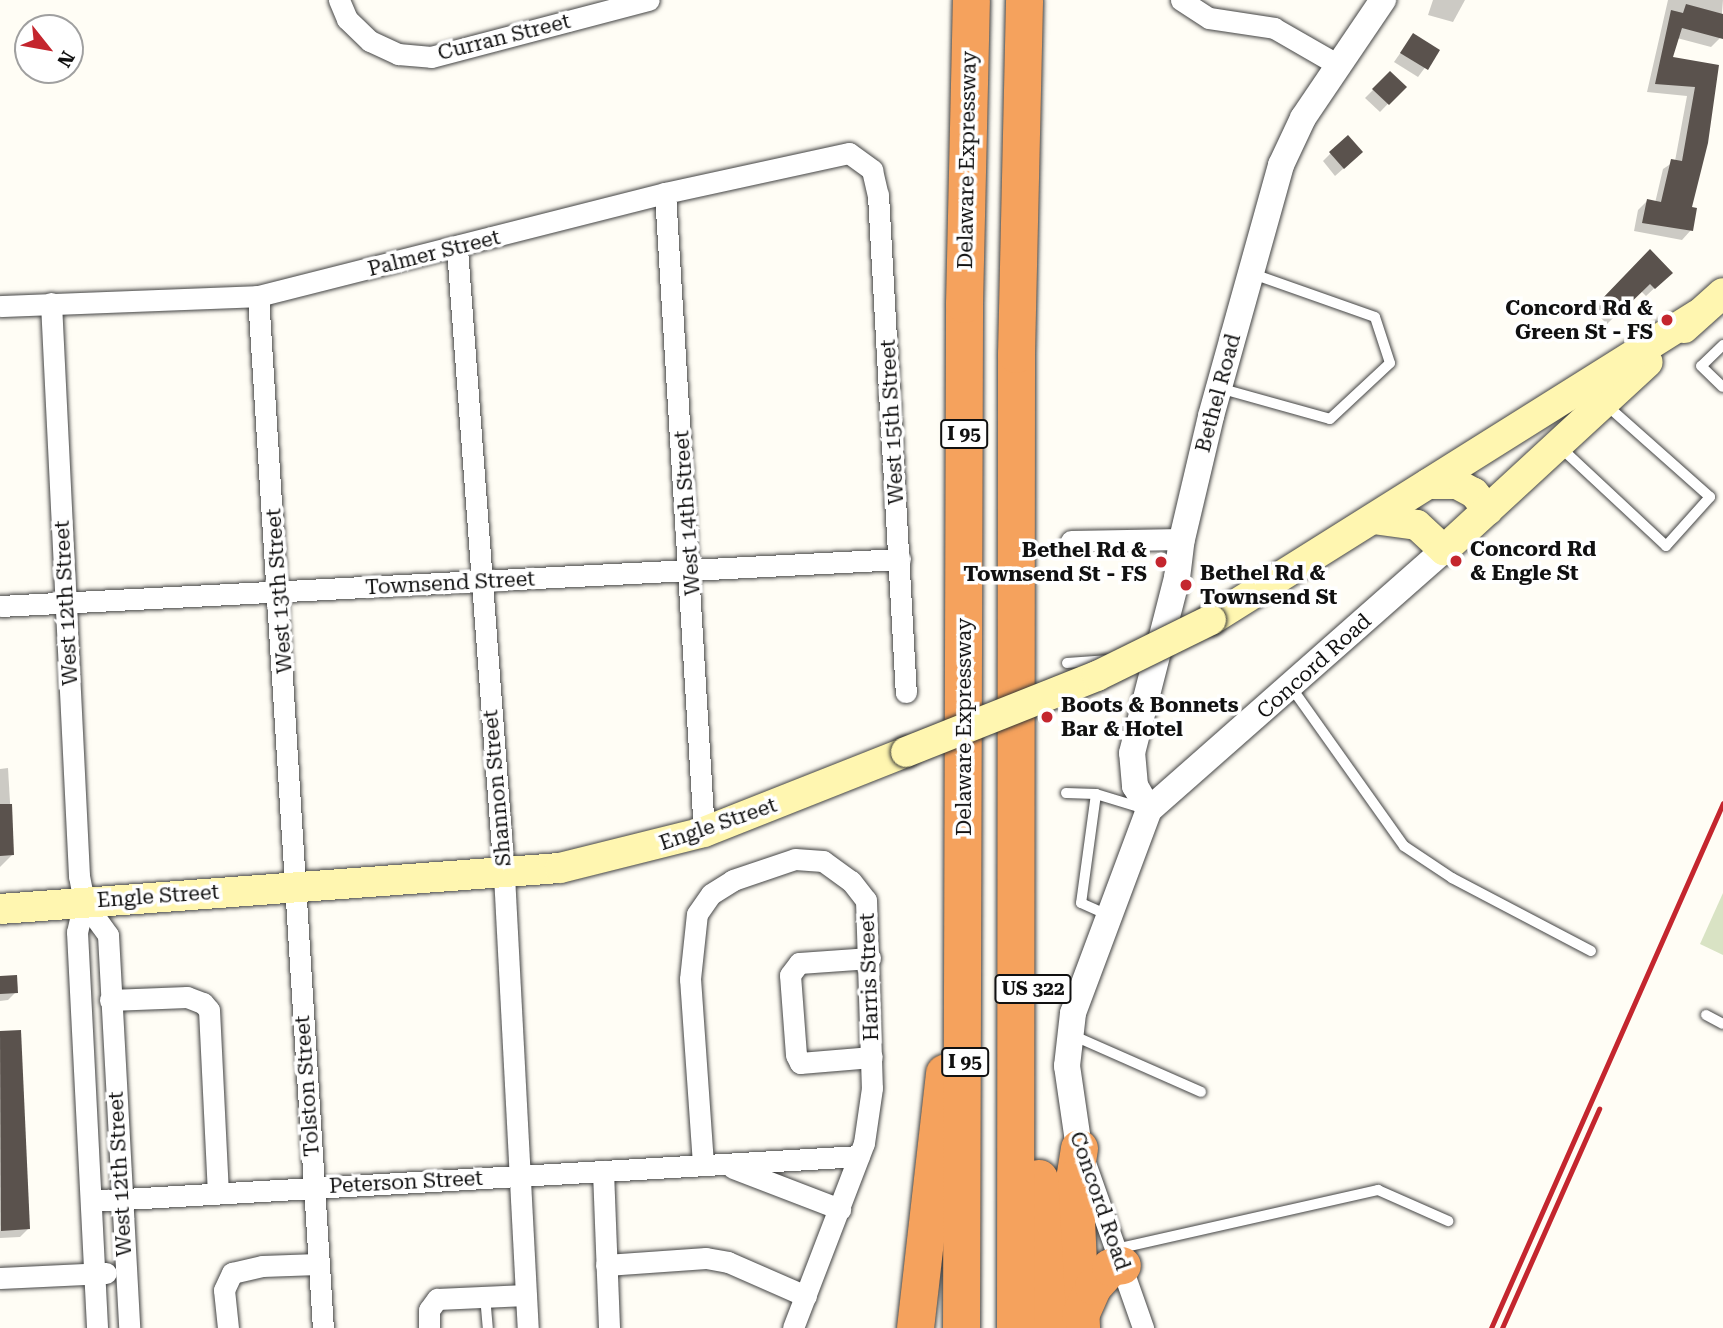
<!DOCTYPE html>
<html>
<head>
<meta charset="utf-8">
<style>
  body { margin:0 }
  #map { position:relative; width:1723px; height:1328px; overflow:hidden; background:#fffdf5; font-family:"Roboto Serif",serif }
  div>[style] { position:absolute }
  .cemetery>* { inset:0; background:#d9e3c4 }
  .shadow>* { inset:0; background:#0003 }
  .building>* { inset:0; background:#5a524d }
  .roads { filter:drop-shadow(0 0 2px #444) drop-shadow(0 0 2px #444) }
  .service>* { height:10px; margin:-5px; padding:0 5px; transform-origin:5px; border-radius:5px; background:#fff }
  .minor>* { height:21px; margin:-10.5px; padding:0 10.5px; transform-origin:10.5px; border-radius:10.5px; background:#fff }
  .tertiary>* { height:26px; margin:-13px; padding:0 13px; transform-origin:13px; border-radius:13px; background:#fff }
  .secondary>* { height:30px; margin:-15px; padding:0 15px; transform-origin:15px; border-radius:15px; background:#fff6b0 }
  .motorway>* { height:37px; margin:-18.5px; padding:0 18.5px; transform-origin:18.5px; border-radius:18.5px; background:#f5a25d }
  .rail>* { height:5px; margin:-2.5px; padding:0 2.5px; transform-origin:2.5px; border-radius:2.5px; background:#c4262e }
  .bridges { filter:drop-shadow(0 0 2px #333) drop-shadow(0 0 2px #333) }
  .secondary-bridge>* { height:30px; margin:-15px; padding:0 15px; transform-origin:15px; border-radius:15px; background:#fff6b0 }
  .dots>* { width:19px; height:19px; translate:-50% -50%; box-sizing:border-box; border:4px solid #fff; border-radius:50% }
  span { translate:-50% -50%; white-space:nowrap; text-align:center; line-height:1.15; -webkit-text-stroke:7px #fff; paint-order:stroke }
  .shield-label span { padding:2px 5px; background:#fff; border:2px solid; border-radius:5px; -webkit-text-stroke-width:0 }
  .shield-label { font-size:19px; color:#111; font-weight:700 }
  .street-label { font-size:21px; color:#111 }
  .poi-label { font-size:21px; color:#111; font-weight:700 }
  .right { translate:-100% -50%; text-align:right }
  .left { translate:0 -50%; text-align:left }
  .north { position:absolute; left:14px; top:14px; width:70px; height:70px; box-sizing:border-box; background:#fff; border:2px solid #a0a0a0; border-radius:50%; rotate:121deg; font-size:19px; font-weight:700; line-height:28px; text-align:center; color:#111 }
  .north::after { content:''; display:block; margin:auto; width:24px; height:32px; background:#c4262e; clip-path:polygon(50% 0,100% 100%,50% 72%,0 100%) }
</style>
</head>
<body>
<div id="map">
  <div class="cemetery">
    <i style="clip-path:polygon(1723px 893px,1723px 955px,1700px 944px)"></i>
  </div>
  <div class="shadow">
    <i style="clip-path:polygon(1433px 0,1465px 0,1453px 22px,1428px 15px)"></i>
    <i style="clip-path:polygon(1668px 0,1723px 0,1720px 38px,1711px 47px,1677px 38px,1671px 59px,1717px 67px,1690px 209px,1691px 230px,1682px 240px,1634px 231px,1638px 210px,1647px 201px,1655px 203px,1663px 169px,1675px 161px,1687px 96px,1647px 92px)"></i>
    <i style="clip-path:polygon(1413px 35px,1438px 50px,1418px 77px,1394px 62px)"></i>
    <i style="clip-path:polygon(1390px 73px,1404px 87px,1380px 112px,1365px 98px)"></i>
    <i style="clip-path:polygon(1331px 153px,1353px 160px,1335px 176px,1323px 161px)"></i>
    <i style="clip-path:polygon(1650px 251px,1662px 281px,1646px 296px,1641px 291px,1607px 324px,1593px 310px)"></i>
    <i style="clip-path:polygon(8px 768px,13px 854px,0 867px,0 769px)"></i>
    <i style="clip-path:polygon(0 978px,16px 992px,8px 1000px,0 1001px)"></i>
    <i style="clip-path:polygon(19px 1031px,28px 1229px,20px 1237px,0 1238px,0 1033px)"></i>
  </div>
  <div class="building">
    <i style="clip-path:polygon(1686px 4px,1723px 14px,1723px 39px,1682px 28px,1673px 57px,1719px 65px,1708px 143px,1692px 207px,1697px 208px,1693px 231px,1642px 223px,1647px 199px,1661px 202px,1671px 159px,1682px 161px,1695px 87px,1655px 84px,1671px 10px,1683px 13px)"></i>
    <i style="clip-path:polygon(1413px 33px,1440px 50px,1428px 70px,1400px 53px)"></i>
    <i style="clip-path:polygon(1390px 71px,1407px 87px,1389px 105px,1372px 89px)"></i>
    <i style="clip-path:polygon(1348px 135px,1363px 152px,1344px 169px,1329px 152px)"></i>
    <i style="clip-path:polygon(1650px 249px,1673px 273px,1655px 289px,1650px 284px,1616px 317px,1600px 301px)"></i>
    <i style="clip-path:polygon(0 804px,12px 804px,14px 855px,0 856px)"></i>
    <i style="clip-path:polygon(17px 975px,18px 993px,0 994px,0 976px)"></i>
    <i style="clip-path:polygon(21px 1030px,30px 1229px,1px 1231px,0 1031px)"></i>
  </div>
  <div class="roads">
    <div class="service">
      <i style="left:1723px;top:345px;width:30px;rotate:136deg"></i>
      <i style="left:1701px;top:366px;width:30px;rotate:44deg"></i>
      <i style="left:1219px;top:388px;width:115px;rotate:15.6deg"></i>
      <i style="left:1330px;top:419px;width:82px;rotate:-43deg"></i>
      <i style="left:1390px;top:363px;width:48px;rotate:-108.1deg"></i>
      <i style="left:1375px;top:317px;width:133px;rotate:-160.6deg"></i>
      <i style="left:1560px;top:447px;width:145px;rotate:43deg"></i>
      <i style="left:1666px;top:546px;width:66px;rotate:-48.1deg"></i>
      <i style="left:1710px;top:497px;width:142px;rotate:-138.4deg"></i>
      <i style="left:1067px;top:663px;width:39px;rotate:-4deg"></i>
      <i style="left:1291px;top:687px;width:195px;rotate:54.6deg"></i>
      <i style="left:1404px;top:846px;width:58px;rotate:33.7deg"></i>
      <i style="left:1452px;top:878px;width:157px;rotate:27.7deg"></i>
      <i style="left:1066px;top:793px;width:30px;rotate:2deg"></i>
      <i style="left:1096px;top:794px;width:48px;rotate:16.9deg"></i>
      <i style="left:1096px;top:794px;width:110px;rotate:97.8deg"></i>
      <i style="left:1081px;top:903px;width:30px;rotate:24deg"></i>
      <i style="left:1706px;top:1015px;width:19px;rotate:28deg"></i>
      <i style="left:1072px;top:1035px;width:141px;rotate:23.8deg"></i>
      <i style="left:1116px;top:1249px;width:269px;rotate:-12.7deg"></i>
      <i style="left:1378px;top:1190px;width:77px;rotate:23.9deg"></i>
      <i style="left:485px;top:1296px;width:32px;rotate:85deg"></i>
    </div>
    <div class="minor">
      <i style="left:339px;top:0;width:21px;rotate:67deg"></i>
      <i style="left:347px;top:19px;width:32px;rotate:44deg"></i>
      <i style="left:370px;top:41px;width:31px;rotate:25deg"></i>
      <i style="left:398px;top:54px;width:33px;rotate:5deg"></i>
      <i style="left:431px;top:57px;width:225px;rotate:-14.7deg"></i>
      <i style="left:1181px;top:0;width:33px;rotate:33deg"></i>
      <i style="left:1209px;top:18px;width:66px;rotate:8.7deg"></i>
      <i style="left:1274px;top:28px;width:76px;rotate:29.9deg"></i>
      <i style="left:665px;top:193px;width:640px;rotate:86.51deg"></i>
      <i style="left:457px;top:249px;width:628px;rotate:85.71deg"></i>
      <i style="left:504px;top:875px;width:454px;rotate:87deg"></i>
      <i style="left:258px;top:296px;width:1034px;rotate:86.4deg"></i>
      <i style="left:51px;top:303px;width:574px;rotate:87.2deg"></i>
      <i style="left:79px;top:876px;width:26px;rotate:79deg"></i>
      <i style="left:84px;top:902px;width:31px;rotate:103deg"></i>
      <i style="left:77px;top:932px;width:397px;rotate:87.1deg"></i>
      <i style="left:0;top:306px;width:258px;rotate:-2.2deg"></i>
      <i style="left:258px;top:296px;width:420px;rotate:-14.2deg"></i>
      <i style="left:665px;top:193px;width:188px;rotate:-12.3deg"></i>
      <i style="left:849px;top:153px;width:29px;rotate:36deg"></i>
      <i style="left:872px;top:170px;width:26px;rotate:77deg"></i>
      <i style="left:878px;top:195px;width:498px;rotate:86.8deg"></i>
      <i style="left:1071px;top:541px;width:111px;rotate:-1deg"></i>
      <i style="left:0;top:606px;width:901px;rotate:-2.99deg"></i>
      <i style="left:84px;top:902px;width:41px;rotate:54deg"></i>
      <i style="left:108px;top:935px;width:394px;rotate:86.9deg"></i>
      <i style="left:870px;top:958px;width:71px;rotate:176deg"></i>
      <i style="left:799px;top:963px;width:15px;rotate:127deg"></i>
      <i style="left:790px;top:975px;width:80px;rotate:85.7deg"></i>
      <i style="left:796px;top:1055px;width:9px;rotate:63deg"></i>
      <i style="left:800px;top:1063px;width:72px;rotate:-4.8deg"></i>
      <i style="left:110px;top:1000px;width:77px;rotate:-2.2deg"></i>
      <i style="left:187px;top:997px;width:17px;rotate:21deg"></i>
      <i style="left:203px;top:1003px;width:9px;rotate:49deg"></i>
      <i style="left:209px;top:1010px;width:182px;rotate:87.2deg"></i>
      <i style="left:1084px;top:1160px;width:178px;rotate:70.6deg"></i>
      <i style="left:703px;top:1164px;width:185px;rotate:-94deg"></i>
      <i style="left:690px;top:979px;width:65px;rotate:-83.9deg"></i>
      <i style="left:697px;top:914px;width:24px;rotate:-55deg"></i>
      <i style="left:711px;top:894px;width:26px;rotate:-32deg"></i>
      <i style="left:733px;top:880px;width:65px;rotate:-18.7deg"></i>
      <i style="left:795px;top:859px;width:28px;rotate:4deg"></i>
      <i style="left:823px;top:861px;width:34px;rotate:36deg"></i>
      <i style="left:851px;top:881px;width:24px;rotate:52deg"></i>
      <i style="left:866px;top:900px;width:188px;rotate:88.2deg"></i>
      <i style="left:872px;top:1088px;width:56px;rotate:98.3deg"></i>
      <i style="left:864px;top:1143px;width:198px;rotate:111deg"></i>
      <i style="left:733px;top:1168px;width:115px;rotate:21deg"></i>
      <i style="left:603px;top:1171px;width:157px;rotate:87.8deg"></i>
      <i style="left:91px;top:1201px;width:769px;rotate:-3.35deg"></i>
      <i style="left:606px;top:1265px;width:100px;rotate:-4deg"></i>
      <i style="left:706px;top:1258px;width:22px;rotate:10deg"></i>
      <i style="left:728px;top:1262px;width:85px;rotate:23.6deg"></i>
      <i style="left:0;top:1278px;width:106px;rotate:-2.7deg"></i>
      <i style="left:228px;top:1328px;width:38px;rotate:-96deg"></i>
      <i style="left:224px;top:1290px;width:19px;rotate:-65deg"></i>
      <i style="left:232px;top:1273px;width:31px;rotate:-13deg"></i>
      <i style="left:262px;top:1266px;width:56px;rotate:-2deg"></i>
      <i style="left:429px;top:1328px;width:18px;rotate:-90deg"></i>
      <i style="left:429px;top:1310px;width:14px;rotate:-54deg"></i>
      <i style="left:437px;top:1299px;width:89px;rotate:-2.6deg"></i>
    </div>
    <div class="tertiary">
      <i style="left:1149px;top:810px;width:28px;rotate:-120deg"></i>
      <i style="left:1135px;top:786px;width:33px;rotate:-95deg"></i>
      <i style="left:1132px;top:753px;width:181px;rotate:-75.6deg"></i>
      <i style="left:1177px;top:578px;width:39px;rotate:-83deg"></i>
      <i style="left:1182px;top:539px;width:126px;rotate:-76.7deg"></i>
      <i style="left:1211px;top:416px;width:261px;rotate:-74.4deg"></i>
      <i style="left:1281px;top:165px;width:52px;rotate:-64.9deg"></i>
      <i style="left:1303px;top:118px;width:143px;rotate:-55.9deg"></i>
      <i style="left:1079px;top:1148px;width:83px;rotate:-98.3deg"></i>
      <i style="left:1067px;top:1066px;width:53px;rotate:-83.5deg"></i>
      <i style="left:1073px;top:1013px;width:217px;rotate:-69.5deg"></i>
      <i style="left:1149px;top:810px;width:393px;rotate:-41.4deg"></i>
    </div>
    <div class="secondary">
      <i style="left:1684px;top:328px;width:52px;rotate:-41.9deg"></i>
      <i style="left:1428px;top:484px;width:29px"></i>
      <i style="left:1457px;top:484px;width:19px;rotate:28deg"></i>
      <i style="left:1474px;top:493px;width:22px;rotate:51deg"></i>
      <i style="left:1373px;top:519px;width:44px;rotate:7.8deg"></i>
      <i style="left:1417px;top:525px;width:37px;rotate:43deg"></i>
      <i style="left:1444px;top:550px;width:277px;rotate:-42.7deg"></i>
      <i style="left:1211px;top:620px;width:574px;rotate:-32.11deg"></i>
      <i style="left:0;top:909px;width:561px;rotate:-4.19deg"></i>
      <i style="left:560px;top:868px;width:148px;rotate:-14deg"></i>
      <i style="left:704px;top:832px;width:217px;rotate:-21.6deg"></i>
    </div>
    <div class="motorway">
      <i style="left:1079px;top:1148px;width:30px;rotate:99deg"></i>
      <i style="left:1074px;top:1178px;width:150px;rotate:87.3deg"></i>
      <i style="left:1039px;top:1178px;width:150px;rotate:86.6deg"></i>
      <i style="left:1080px;top:1315px;width:32px;rotate:-66deg"></i>
      <i style="left:1093px;top:1286px;width:25px;rotate:-48deg"></i>
      <i style="left:1110px;top:1267px;width:12px;rotate:-9deg"></i>
      <i style="left:915px;top:1328px;width:257px;rotate:-83.5deg"></i>
      <i style="left:961px;top:1328px;width:1024px;rotate:-89.83deg"></i>
      <i style="left:964px;top:304px;width:304px;rotate:-88.7deg"></i>
      <i style="left:1015px;top:1328px;width:974px;rotate:-89.94deg"></i>
      <i style="left:1016px;top:354px;width:354px;rotate:-88.7deg"></i>
    </div>
  </div>
  <div class="rail">
    <i style="left:1491px;top:1328px;width:574px;rotate:-66.16deg"></i>
    <i style="left:1502px;top:1328px;width:240px;rotate:-66.1deg"></i>
  </div>
  <div class="bridges">
    <div class="secondary-bridge">
      <i style="left:906px;top:752px;width:206px;rotate:-21.7deg"></i>
      <i style="left:1097px;top:676px;width:127px;rotate:-26.2deg"></i>
    </div>
  </div>
  <div class="dots">
    <i style="left:1667px;top:320px;background:#c4262e"></i>
    <i style="left:1456px;top:561px;background:#c4262e"></i>
    <i style="left:1161px;top:562px;background:#c4262e"></i>
    <i style="left:1186px;top:585px;background:#c4262e"></i>
    <i style="left:1047px;top:717px;background:#c4262e"></i>
  </div>
  <div class="shield-label">
    <span style="left:964px;top:434px">I 95</span>
    <span style="left:1033px;top:989px">US 322</span>
    <span style="left:965px;top:1062px">I 95</span>
  </div>
  <div class="street-label">
    <span style="left:504px;top:37px;rotate:-14deg">Curran Street</span>
    <span style="left:967px;top:160px;rotate:-89deg">Delaware Expressway</span>
    <span style="left:434px;top:253px;rotate:-14deg">Palmer Street</span>
    <span style="left:1218px;top:393px;rotate:-75deg">Bethel Road</span>
    <span style="left:892px;top:422px;rotate:-93deg">West 15th Street</span>
    <span style="left:687px;top:513px;rotate:-94deg">West 14th Street</span>
    <span style="left:450px;top:583px;rotate:-3deg">Townsend Street</span>
    <span style="left:279px;top:591px;rotate:-94deg">West 13th Street</span>
    <span style="left:66px;top:603px;rotate:-93deg">West 12th Street</span>
    <span style="left:1314px;top:666px;rotate:-42deg">Concord Road</span>
    <span style="left:964px;top:727px;rotate:-90deg">Delaware Expressway</span>
    <span style="left:497px;top:788px;rotate:-95deg">Shannon Street</span>
    <span style="left:718px;top:824px;rotate:-19deg">Engle Street</span>
    <span style="left:158px;top:896px;rotate:-4deg">Engle Street</span>
    <span style="left:869px;top:977px;rotate:-92deg">Harris Street</span>
    <span style="left:307px;top:1086px;rotate:-94deg">Tolston Street</span>
    <span style="left:120px;top:1174px;rotate:-93deg">West 12th Street</span>
    <span style="left:406px;top:1182px;rotate:-3deg">Peterson Street</span>
    <span style="left:1100px;top:1201px;rotate:71deg">Concord Road</span>
  </div>
  <div class="poi-label">
    <span class="right" style="left:1653px;top:320px">Concord Rd &amp;<br>Green St - FS</span>
    <span class="left" style="left:1470px;top:561px">Concord Rd<br>&amp; Engle St</span>
    <span class="right" style="left:1147px;top:562px">Bethel Rd &amp;<br>Townsend St - FS</span>
    <span class="left" style="left:1200px;top:585px">Bethel Rd &amp;<br>Townsend St</span>
    <span class="left" style="left:1061px;top:717px">Boots &amp; Bonnets<br>Bar &amp; Hotel</span>
  </div>
  <div class="north">N</div>
</div>
</body>
</html>
